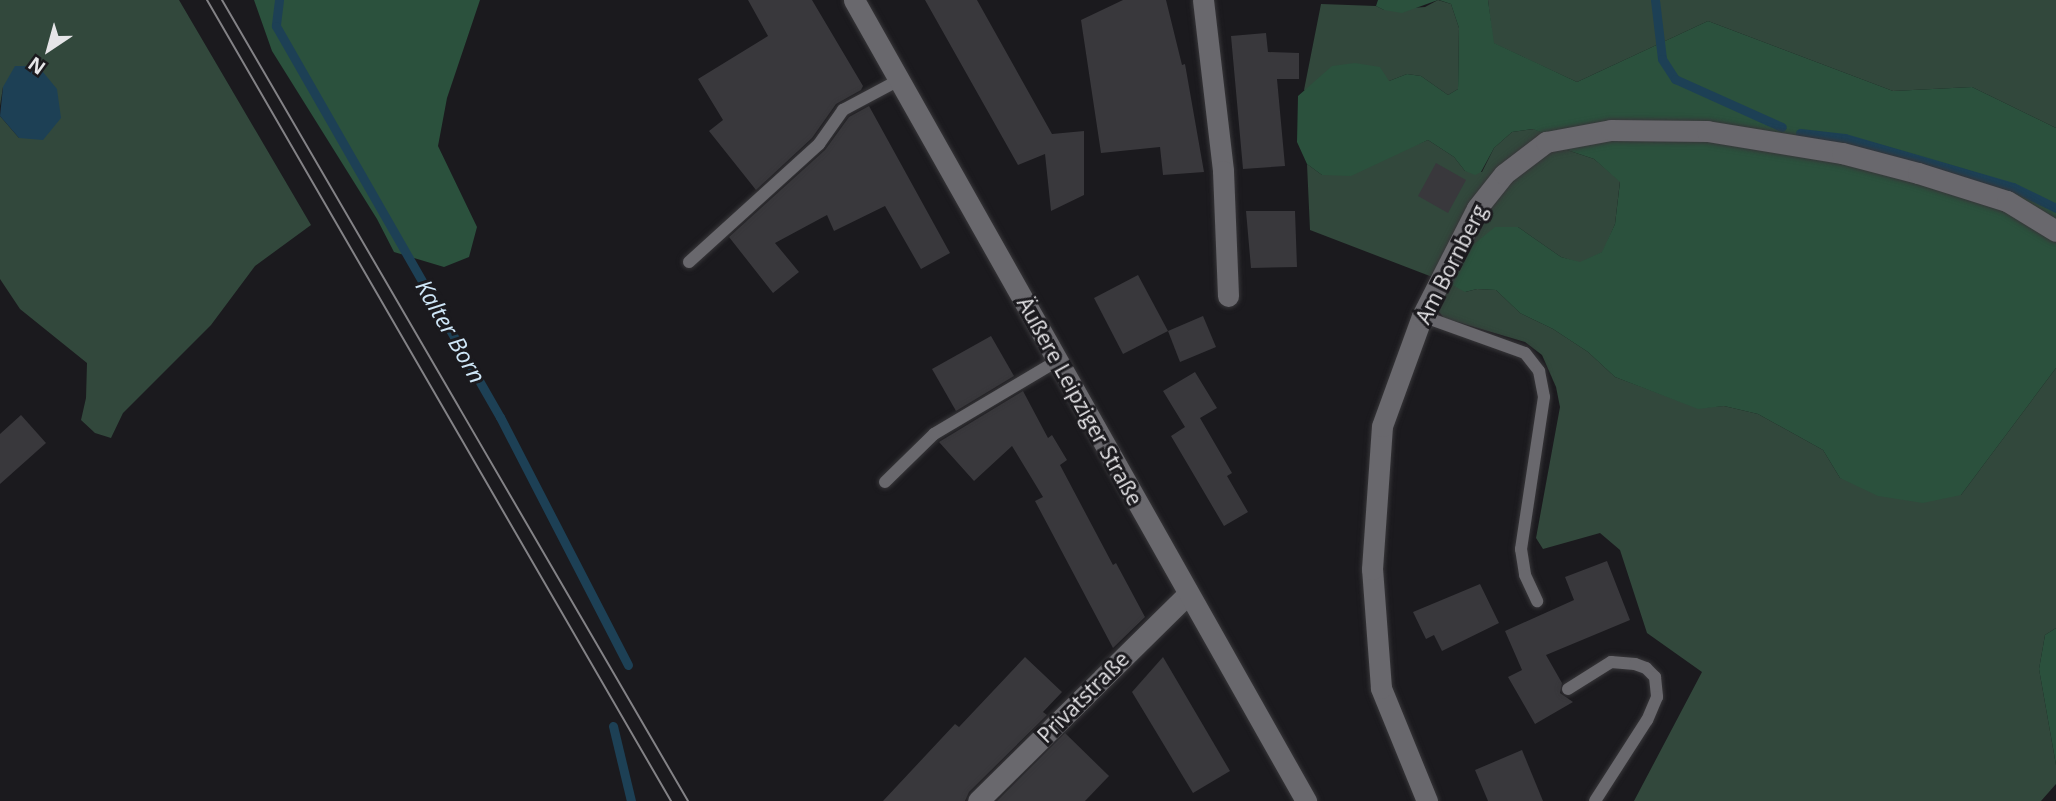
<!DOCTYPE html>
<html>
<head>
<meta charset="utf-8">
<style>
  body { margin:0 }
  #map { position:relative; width:2056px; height:801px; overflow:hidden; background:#1b1a1e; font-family:"Open Sans",sans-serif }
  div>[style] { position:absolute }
  .green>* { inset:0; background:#32483c }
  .forest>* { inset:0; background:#2b513d }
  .water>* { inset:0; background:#1d4055 }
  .stream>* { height:9px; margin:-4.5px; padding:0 4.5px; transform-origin:4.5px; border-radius:4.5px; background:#1d4055 }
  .building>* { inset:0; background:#39383c }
  .roads { filter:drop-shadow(0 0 2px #373639) drop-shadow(0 0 2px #373639) }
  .lane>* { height:12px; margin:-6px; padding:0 6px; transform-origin:6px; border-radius:6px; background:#69686d }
  .street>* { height:21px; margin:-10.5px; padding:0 10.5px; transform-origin:10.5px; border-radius:10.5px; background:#69686d }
  .secondary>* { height:21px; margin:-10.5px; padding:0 10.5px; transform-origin:10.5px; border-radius:10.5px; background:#69686d }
  .tram>* { height:2px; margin:-1px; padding:0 1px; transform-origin:1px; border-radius:1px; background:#838286 }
  span { translate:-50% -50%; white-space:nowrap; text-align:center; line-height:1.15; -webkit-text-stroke:6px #1b1a1e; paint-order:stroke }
  .street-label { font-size:21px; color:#e6e5e8 }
  .water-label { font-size:23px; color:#cee6f7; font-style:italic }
  .north { position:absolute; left:14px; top:14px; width:70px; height:70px; -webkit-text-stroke:5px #1b1a1e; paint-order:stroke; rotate:216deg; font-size:19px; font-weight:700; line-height:28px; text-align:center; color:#e6e5e8 }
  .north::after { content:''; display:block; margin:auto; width:24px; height:32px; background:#e6e5e8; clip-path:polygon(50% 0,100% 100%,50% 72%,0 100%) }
</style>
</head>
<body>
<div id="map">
  <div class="green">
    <i style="clip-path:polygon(0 0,179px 0,311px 225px,255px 266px,211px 325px,123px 413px,111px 438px,95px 433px,81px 420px,86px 398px,87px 363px,20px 309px,0 279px,0 116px,19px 138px,3px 87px,0 106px)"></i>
    <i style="clip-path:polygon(1438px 0,1451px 4px,1459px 28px,1458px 89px,1448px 95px,1421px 76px,1407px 74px,1389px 81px,1304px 90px,1321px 4px,1376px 6px,1384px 10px,1425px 7px)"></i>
    <i style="clip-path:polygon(1488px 0,2056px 0,2056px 128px,1972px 87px,1893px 91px,1708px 21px,1577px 82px,1493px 43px)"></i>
    <i style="clip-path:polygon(1534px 129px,1545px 134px,1558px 147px,1594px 159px,1620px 181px,1615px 224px,1603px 252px,1580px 263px,1561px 257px,1518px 227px,1465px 292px,1477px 289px,1496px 290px,1520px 313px,1553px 329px,1588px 352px,1615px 377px,1698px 408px,1724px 406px,1758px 414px,1823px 450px,1840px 478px,1961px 495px,2056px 368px,2056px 628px,2045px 635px,2039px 669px,2056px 765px,2056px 784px,2041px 801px,1634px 801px,1702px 672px,1647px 633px,1620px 550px,1600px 533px,1543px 549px,1536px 538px,1560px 407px,1556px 387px,1542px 355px,1525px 342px,1444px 318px,1435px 307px,1448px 283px,1310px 230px,1307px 164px,1322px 175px,1391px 155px,1428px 140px,1454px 157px,1465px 171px,1482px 172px,1494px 148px,1512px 132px)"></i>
  </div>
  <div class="forest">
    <i style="clip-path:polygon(254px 0,480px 0,447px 98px,438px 146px,477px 227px,469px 257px,444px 267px,394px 252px,377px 219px,272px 51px)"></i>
    <i style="clip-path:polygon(1378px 0,1438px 0,1402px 13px,1384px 10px,1376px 6px)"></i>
    <i style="clip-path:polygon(1439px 0,1488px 0,1494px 43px,1577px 82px,1708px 21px,1893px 91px,1972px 87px,2056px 128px,2056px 368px,1961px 495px,1923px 503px,1878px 496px,1840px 478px,1823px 450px,1758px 414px,1724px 406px,1698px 409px,1615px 377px,1588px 352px,1553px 329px,1520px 313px,1496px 290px,1477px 289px,1465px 292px,1449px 283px,1468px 249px,1495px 227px,1518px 227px,1561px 257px,1580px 262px,1602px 252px,1615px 224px,1620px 182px,1594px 159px,1558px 147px,1545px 134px,1533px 129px,1512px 132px,1494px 148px,1481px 172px,1475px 175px,1465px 171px,1454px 157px,1428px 140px,1351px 176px,1322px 175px,1307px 164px,1297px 142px,1298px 96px,1332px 66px,1355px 63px,1380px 67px,1389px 81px,1407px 74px,1421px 76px,1448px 95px,1458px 89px,1459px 28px,1451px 4px)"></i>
    <i style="clip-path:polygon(2056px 628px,2056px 765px,2039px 669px,2045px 635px)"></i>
  </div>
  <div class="water">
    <i style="clip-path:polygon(15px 66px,38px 66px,57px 89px,61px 118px,43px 140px,19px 138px,0 116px,3px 87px)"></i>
  </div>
  <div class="stream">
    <i style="left:279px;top:0;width:26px;rotate:97deg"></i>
    <i style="left:276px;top:26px;width:451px;rotate:60.2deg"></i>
    <i style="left:500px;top:417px;width:279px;rotate:62.7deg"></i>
    <i style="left:1655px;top:0;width:59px;rotate:83.2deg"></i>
    <i style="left:1662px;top:59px;width:24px;rotate:57deg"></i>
    <i style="left:1675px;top:79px;width:117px;rotate:24.2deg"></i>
    <i style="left:1800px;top:133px;width:45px;rotate:6.3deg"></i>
    <i style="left:1845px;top:138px;width:175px;rotate:16.3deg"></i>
    <i style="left:2013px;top:187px;width:48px;rotate:26deg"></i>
    <i style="left:613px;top:726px;width:77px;rotate:76.5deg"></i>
  </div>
  <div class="building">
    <i style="clip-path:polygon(748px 0,812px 0,863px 86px,861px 90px,836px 104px,812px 138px,756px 190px,709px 131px,723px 120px,698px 79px,768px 36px)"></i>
    <i style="clip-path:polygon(925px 0,977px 0,1052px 134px,1084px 131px,1084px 195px,1051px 211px,1045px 154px,1018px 165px)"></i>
    <i style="clip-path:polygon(1123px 0,1166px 0,1182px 65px,1185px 64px,1204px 172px,1163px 175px,1160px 147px,1101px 153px,1081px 20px)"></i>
    <i style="clip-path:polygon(1266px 33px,1268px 52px,1299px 53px,1299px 79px,1277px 79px,1285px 166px,1243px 169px,1231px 36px)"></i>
    <i style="clip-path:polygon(869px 106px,950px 253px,921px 269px,885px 206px,834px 231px,827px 215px,775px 243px,799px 272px,773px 293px,729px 237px,825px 150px,849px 117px)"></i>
    <i style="clip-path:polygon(1436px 163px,1466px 180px,1448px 213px,1418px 196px)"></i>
    <i style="clip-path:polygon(1246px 211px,1295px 211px,1297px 267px,1251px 268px)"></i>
    <i style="clip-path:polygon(1138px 275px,1168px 331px,1123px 354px,1094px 298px)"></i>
    <i style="clip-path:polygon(1203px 316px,1216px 347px,1180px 362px,1168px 331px)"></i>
    <i style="clip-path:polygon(991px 336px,1014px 376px,956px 411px,932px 369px)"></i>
    <i style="clip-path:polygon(1195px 372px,1217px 408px,1200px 418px,1232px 473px,1227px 476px,1248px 512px,1224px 526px,1171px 436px,1185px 427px,1163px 391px)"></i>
    <i style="clip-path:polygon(1023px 391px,1048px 438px,1052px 435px,1067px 460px,1060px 465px,1113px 565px,1116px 563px,1145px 617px,1113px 648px,1035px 501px,1043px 497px,1012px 446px,974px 481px,939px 442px)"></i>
    <i style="clip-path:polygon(21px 415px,46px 443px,0 484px,0 434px)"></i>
    <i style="clip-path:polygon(1607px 561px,1630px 620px,1546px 655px,1562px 683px,1560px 693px,1573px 702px,1535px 724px,1508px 677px,1522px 670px,1505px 631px,1574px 600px,1565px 577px)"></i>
    <i style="clip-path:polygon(1480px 584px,1499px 623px,1442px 651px,1434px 635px,1426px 639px,1413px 612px)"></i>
    <i style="clip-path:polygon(1025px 657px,1062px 692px,1043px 712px,1047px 715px,969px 792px,965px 801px,883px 801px,955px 724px,959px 727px)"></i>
    <i style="clip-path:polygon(1163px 657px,1230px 771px,1193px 793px,1132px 692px)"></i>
    <i style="clip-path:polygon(1065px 733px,1109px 776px,1085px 801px,997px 801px)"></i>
    <i style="clip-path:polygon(1522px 750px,1543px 801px,1488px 801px,1475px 770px)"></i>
  </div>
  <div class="roads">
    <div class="lane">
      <i style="left:689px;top:262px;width:176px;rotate:-42.2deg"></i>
      <i style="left:819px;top:144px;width:42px;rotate:-54.8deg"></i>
      <i style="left:843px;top:110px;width:64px;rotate:-28.2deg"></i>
      <i style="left:1422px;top:316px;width:109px;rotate:19.8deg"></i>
      <i style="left:1525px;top:353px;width:23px;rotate:52deg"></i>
      <i style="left:1539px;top:371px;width:26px;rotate:79deg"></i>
      <i style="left:1544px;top:397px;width:154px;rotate:98.6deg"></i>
      <i style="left:1521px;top:549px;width:26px;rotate:81deg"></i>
      <i style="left:1525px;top:575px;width:29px;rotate:65deg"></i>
      <i style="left:885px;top:482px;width:69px;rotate:-44.4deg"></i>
      <i style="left:934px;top:434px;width:143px;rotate:-30.7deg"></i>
      <i style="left:1568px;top:689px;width:51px;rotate:-32.1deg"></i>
      <i style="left:1611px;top:662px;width:24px;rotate:5deg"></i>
      <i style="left:1635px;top:664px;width:12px;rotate:20deg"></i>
      <i style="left:1646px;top:668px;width:13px;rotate:45deg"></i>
      <i style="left:1655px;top:677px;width:20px;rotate:84deg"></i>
      <i style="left:1657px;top:697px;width:25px;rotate:113deg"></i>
      <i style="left:1647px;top:720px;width:96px;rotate:122.7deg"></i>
    </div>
    <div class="street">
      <i style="left:1203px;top:0;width:172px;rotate:83.3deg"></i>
      <i style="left:1223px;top:171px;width:125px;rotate:87.7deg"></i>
      <i style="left:978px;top:801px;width:295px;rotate:-44.6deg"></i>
      <i style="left:1427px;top:801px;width:122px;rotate:-112.2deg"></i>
      <i style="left:1381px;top:688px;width:119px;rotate:-94.3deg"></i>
      <i style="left:1372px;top:569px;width:143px;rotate:-86deg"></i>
      <i style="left:1382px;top:426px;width:117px;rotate:-70deg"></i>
      <i style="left:1422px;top:316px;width:121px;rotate:-63deg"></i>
      <i style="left:1477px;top:208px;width:43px;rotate:-51.5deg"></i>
      <i style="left:1504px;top:174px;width:53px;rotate:-37.3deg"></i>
      <i style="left:1546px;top:142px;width:66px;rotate:-10.5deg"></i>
      <i style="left:1611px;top:130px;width:96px;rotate:0.6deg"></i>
      <i style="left:1707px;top:131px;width:137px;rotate:9.3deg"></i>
      <i style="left:1842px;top:153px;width:79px;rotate:14.7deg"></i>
      <i style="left:1918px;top:173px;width:93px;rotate:17.5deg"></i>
      <i style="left:2007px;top:201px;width:57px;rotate:31.5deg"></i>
    </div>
    <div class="secondary">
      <i style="left:854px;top:0;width:920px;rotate:60.56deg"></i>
    </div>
  </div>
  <div class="tram">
    <i style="left:207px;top:0;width:926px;rotate:59.92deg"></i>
    <i style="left:222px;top:0;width:927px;rotate:59.81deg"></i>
  </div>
  <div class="street-label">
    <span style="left:1451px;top:264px;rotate:-63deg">Am Bornberg</span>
    <span style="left:1080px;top:401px;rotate:61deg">Äußere Leipziger Straße</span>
    <span style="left:1083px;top:697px;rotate:-45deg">Privatstraße</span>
  </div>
  <div class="water-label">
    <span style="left:451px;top:331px;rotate:60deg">Kalter Born</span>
  </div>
  <div class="north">N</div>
</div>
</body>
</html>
